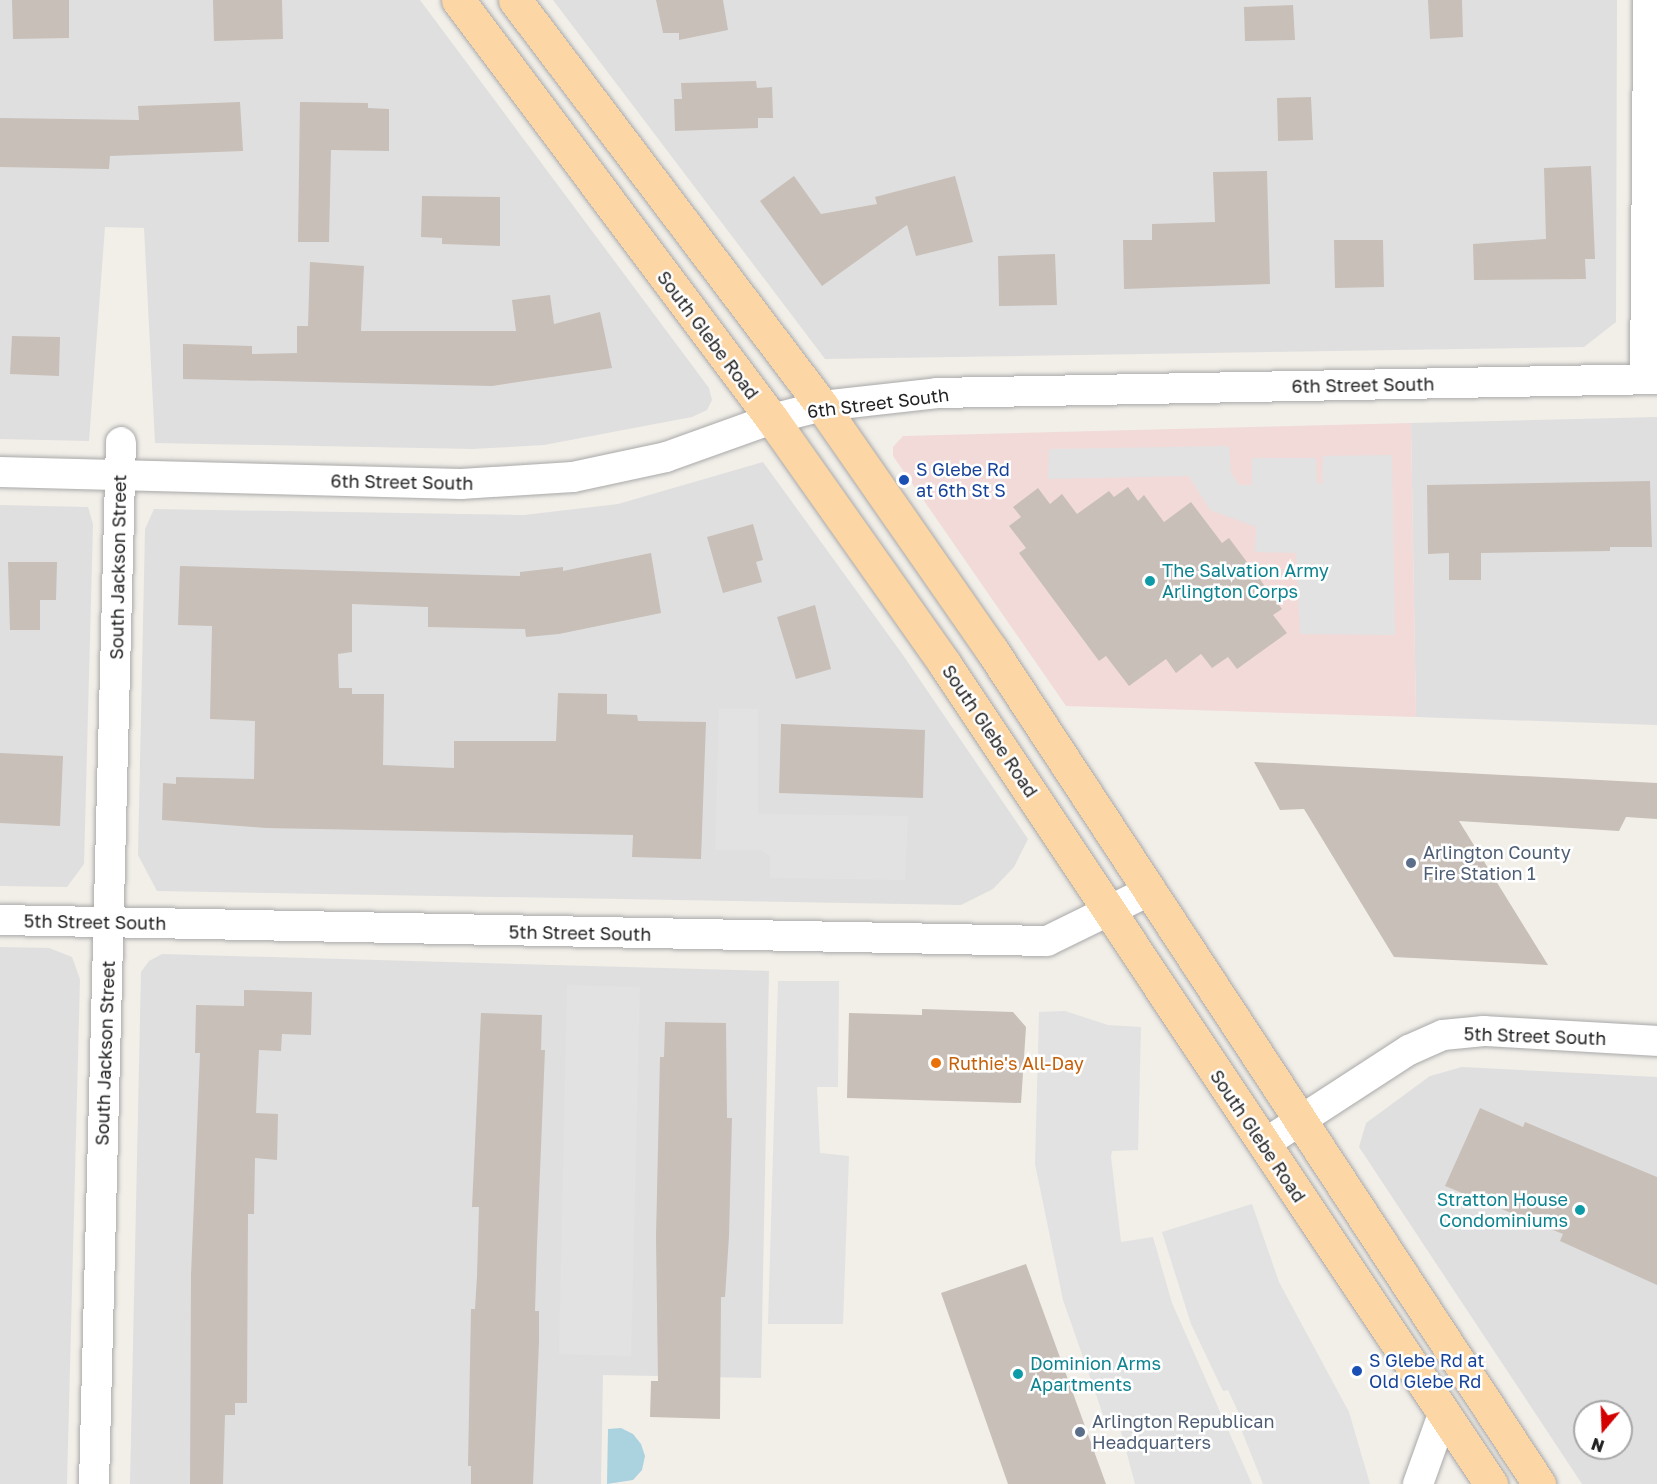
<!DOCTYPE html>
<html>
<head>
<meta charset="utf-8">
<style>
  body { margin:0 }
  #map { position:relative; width:1657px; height:1484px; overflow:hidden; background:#f2efe9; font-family:"Golos Text",sans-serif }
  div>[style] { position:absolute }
  .residential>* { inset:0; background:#e0dfdf }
  .commercial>* { inset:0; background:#f2dad9 }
  .parking>* { inset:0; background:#e2e2e2 }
  .water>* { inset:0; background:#aad3df }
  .building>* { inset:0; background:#c7bfb8 }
  .roads { filter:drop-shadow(0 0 2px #a9a9a9) drop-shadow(0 0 2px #a9a9a9) }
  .minor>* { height:30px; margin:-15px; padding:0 15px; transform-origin:15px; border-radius:15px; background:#fff }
  .primary>* { height:33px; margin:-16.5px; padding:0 16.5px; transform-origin:16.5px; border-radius:16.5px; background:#fcd6a4 }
  .dots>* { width:16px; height:16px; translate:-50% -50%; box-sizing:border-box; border:3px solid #fff; border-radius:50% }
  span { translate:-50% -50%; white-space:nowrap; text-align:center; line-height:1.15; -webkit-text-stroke:5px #fff; paint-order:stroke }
  .street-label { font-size:18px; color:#222 }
  .transit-label { font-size:18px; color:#164399 }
  .left { translate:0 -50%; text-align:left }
  .culture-label { font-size:18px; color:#0d838f }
  .right { translate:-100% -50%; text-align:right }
  .service-label { font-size:18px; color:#4e5e75 }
  .food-label { font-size:18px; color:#c56008 }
  .north { position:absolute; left:1573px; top:1400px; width:60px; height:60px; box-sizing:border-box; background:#fff; border:2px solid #a7a7a7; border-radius:50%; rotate:199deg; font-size:16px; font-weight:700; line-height:24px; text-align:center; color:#222 }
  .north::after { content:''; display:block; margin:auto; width:21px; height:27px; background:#d40000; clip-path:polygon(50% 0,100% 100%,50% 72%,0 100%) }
</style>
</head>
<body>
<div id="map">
  <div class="residential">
    <i style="clip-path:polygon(0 0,420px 0,709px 388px,712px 400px,707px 410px,692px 417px,544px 445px,472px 449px,155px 443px,144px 228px,105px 227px,89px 441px,0 439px)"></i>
    <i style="clip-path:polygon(553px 0,1617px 0,1616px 322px,1584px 347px,825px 359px)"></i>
    <i style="clip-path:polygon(1657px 417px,1657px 725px,1416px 717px,1411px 423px)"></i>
    <i style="clip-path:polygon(763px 462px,903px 655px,1028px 839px,1014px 867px,993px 889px,961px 905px,157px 891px,138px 855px,145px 529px,154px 509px,524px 515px,618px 504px)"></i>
    <i style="clip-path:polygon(0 505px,88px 507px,93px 524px,84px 864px,67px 887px,0 886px)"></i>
    <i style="clip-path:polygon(0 947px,49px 948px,72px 957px,80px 979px,67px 1484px,0 1484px)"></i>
    <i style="clip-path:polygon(162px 954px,769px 971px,761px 1378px,603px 1375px,601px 1484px,130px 1484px,141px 972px,149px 961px)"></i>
    <i style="clip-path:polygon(evenodd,1462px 1067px,1657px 1077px,1657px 1484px,1582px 1484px,1359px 1147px,1366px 1123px,1430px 1076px,1462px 1067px,1585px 1412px,1621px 1412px,1621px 1448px,1585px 1448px,1585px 1412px)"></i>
  </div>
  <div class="commercial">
    <i style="clip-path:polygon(1411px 423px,1416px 717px,1066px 706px,893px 456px,893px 447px,903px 436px)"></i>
  </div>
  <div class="parking">
    <i style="clip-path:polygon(1229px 446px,1231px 473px,1239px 485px,1252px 485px,1252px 458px,1316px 458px,1317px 483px,1322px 484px,1323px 456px,1392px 455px,1395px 635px,1300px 634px,1296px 553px,1255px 552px,1256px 527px,1210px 510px,1189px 476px,1048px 479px,1049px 449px)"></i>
    <i style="clip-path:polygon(719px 709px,758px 709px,758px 814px,908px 816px,905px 880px,770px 878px,770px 856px,762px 850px,715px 850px)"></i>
    <i style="clip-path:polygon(778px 981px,839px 981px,838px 1087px,817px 1087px,820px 1153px,849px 1156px,843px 1324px,768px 1324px)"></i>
    <i style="clip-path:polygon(567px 985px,640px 987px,631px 1356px,559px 1354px)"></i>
    <i style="clip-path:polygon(1065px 1011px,1108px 1025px,1141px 1027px,1138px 1150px,1112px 1151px,1111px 1157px,1121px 1242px,1153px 1237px,1172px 1303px,1252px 1484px,1135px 1484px,1119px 1424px,1107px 1426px,1063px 1300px,1035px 1164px,1039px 1012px)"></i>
    <i style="clip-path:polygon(1252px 1204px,1279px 1282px,1349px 1412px,1370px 1484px,1263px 1484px,1237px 1419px,1240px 1416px,1228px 1390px,1223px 1391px,1191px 1324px,1162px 1232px)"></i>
  </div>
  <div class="water">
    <i style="clip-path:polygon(621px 1428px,633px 1434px,641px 1444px,645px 1456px,642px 1470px,633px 1480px,607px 1484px,608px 1429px)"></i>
  </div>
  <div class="building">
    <i style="clip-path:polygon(12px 0,69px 0,69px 38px,13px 39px)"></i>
    <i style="clip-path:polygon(213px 0,282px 0,283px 39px,214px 41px)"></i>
    <i style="clip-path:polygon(656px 0,723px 0,728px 30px,679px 40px,679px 33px,663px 33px)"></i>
    <i style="clip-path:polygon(1428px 0,1462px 0,1463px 37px,1430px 39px)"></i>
    <i style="clip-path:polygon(1293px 5px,1295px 40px,1245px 41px,1244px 7px)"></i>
    <i style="clip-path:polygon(756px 81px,757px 88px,772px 87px,773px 118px,758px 118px,758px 128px,675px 131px,674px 99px,682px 99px,681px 83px)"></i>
    <i style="clip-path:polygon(1311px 97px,1313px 140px,1278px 141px,1277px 98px)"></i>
    <i style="clip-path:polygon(240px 102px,243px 151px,110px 156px,109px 169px,0 167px,0 118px,139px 120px,138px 106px)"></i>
    <i style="clip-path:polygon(300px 102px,368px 103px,368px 108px,389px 109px,389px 151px,331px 150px,329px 242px,298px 242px)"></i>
    <i style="clip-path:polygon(1591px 166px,1595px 259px,1585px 259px,1586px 279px,1474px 280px,1473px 244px,1546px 239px,1544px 168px)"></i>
    <i style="clip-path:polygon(1267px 171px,1270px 284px,1124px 289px,1123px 240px,1152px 240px,1152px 224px,1215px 222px,1213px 172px)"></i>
    <i style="clip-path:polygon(794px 176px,821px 214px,877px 204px,875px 197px,955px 176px,973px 242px,916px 256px,907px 225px,822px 286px,760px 201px)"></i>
    <i style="clip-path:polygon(422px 196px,500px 197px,500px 246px,442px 244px,442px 238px,421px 237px)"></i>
    <i style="clip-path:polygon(1334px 240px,1383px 240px,1384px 287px,1335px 288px)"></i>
    <i style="clip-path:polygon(1055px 254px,1057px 305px,999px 306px,998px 256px)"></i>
    <i style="clip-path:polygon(310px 262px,364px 266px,361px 331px,516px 331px,512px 300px,550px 295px,554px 324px,600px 312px,612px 368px,492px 386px,183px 379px,183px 344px,252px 346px,252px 354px,297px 353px,297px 326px,308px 326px)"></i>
    <i style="clip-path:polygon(12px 336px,60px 337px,59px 376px,10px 374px)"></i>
    <i style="clip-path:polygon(1650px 481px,1652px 547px,1610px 547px,1610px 551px,1481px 553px,1481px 580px,1449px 580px,1449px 553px,1428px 554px,1427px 485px)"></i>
    <i style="clip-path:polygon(1128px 487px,1138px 501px,1144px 495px,1164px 522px,1191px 502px,1222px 543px,1229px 538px,1282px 609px,1273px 615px,1287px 633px,1237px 669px,1228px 657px,1212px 668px,1201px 654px,1176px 673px,1166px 659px,1129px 686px,1106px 656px,1099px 661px,1019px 553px,1026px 548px,1009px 526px,1021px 517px,1013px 507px,1038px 488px,1050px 504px,1062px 494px,1077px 514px,1109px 491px,1114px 497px)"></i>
    <i style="clip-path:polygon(753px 524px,763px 560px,756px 562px,762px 582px,723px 593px,707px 537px)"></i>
    <i style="clip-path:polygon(651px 553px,661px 613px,559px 634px,526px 637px,525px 629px,428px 627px,428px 607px,352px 604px,352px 652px,338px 654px,339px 688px,352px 688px,352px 694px,384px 694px,383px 765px,454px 768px,454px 741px,556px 741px,558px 693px,607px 694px,607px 714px,637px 715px,638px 721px,706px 722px,701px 859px,632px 857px,633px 835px,266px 828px,162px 820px,163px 783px,176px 784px,176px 777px,254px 779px,255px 721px,210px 719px,212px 626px,178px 625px,180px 566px,520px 576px,520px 572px,563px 567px,563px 571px)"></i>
    <i style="clip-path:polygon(8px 562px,57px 562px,56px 600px,40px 600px,40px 630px,10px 630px)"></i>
    <i style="clip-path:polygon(815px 605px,831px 669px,796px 679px,777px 617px)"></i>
    <i style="clip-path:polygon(781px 724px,925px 730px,923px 798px,779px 793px)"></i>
    <i style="clip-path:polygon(0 753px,63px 756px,60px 826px,0 823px)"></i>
    <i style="clip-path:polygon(1254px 762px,1657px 783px,1657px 819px,1626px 817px,1619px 831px,1459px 821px,1548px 965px,1394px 957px,1304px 809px,1280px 810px)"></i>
    <i style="clip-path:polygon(244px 990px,312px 992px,311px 1035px,282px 1034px,281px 1051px,259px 1050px,256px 1113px,278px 1114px,277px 1160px,255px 1158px,254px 1214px,248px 1214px,247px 1403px,235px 1403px,235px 1415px,225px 1415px,223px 1484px,190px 1484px,191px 1275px,200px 1053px,195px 1053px,196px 1005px,244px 1006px)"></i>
    <i style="clip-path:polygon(922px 1009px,1013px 1012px,1026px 1027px,1021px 1103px,847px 1098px,849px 1013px,922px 1015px)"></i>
    <i style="clip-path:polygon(481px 1013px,542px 1015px,541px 1050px,545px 1050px,537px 1244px,535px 1311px,539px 1311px,539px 1342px,533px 1484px,471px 1484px,471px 1466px,468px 1466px,471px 1309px,475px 1309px,477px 1276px,479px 1207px,472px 1207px)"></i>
    <i style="clip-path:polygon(665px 1022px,726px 1023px,727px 1118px,732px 1118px,729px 1236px,725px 1297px,721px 1297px,720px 1419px,650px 1417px,651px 1381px,658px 1381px,656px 1237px,660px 1057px,664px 1057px)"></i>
    <i style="clip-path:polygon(1480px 1108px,1523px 1127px,1525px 1122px,1657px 1177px,1657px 1285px,1560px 1241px,1563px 1234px,1445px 1186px)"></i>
    <i style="clip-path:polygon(1026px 1264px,1106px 1484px,1008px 1484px,941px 1293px)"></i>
  </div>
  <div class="roads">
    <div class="minor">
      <i style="left:1645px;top:379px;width:379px;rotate:-89.5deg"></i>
      <i style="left:0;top:472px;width:461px;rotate:1.5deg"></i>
      <i style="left:461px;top:484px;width:112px;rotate:-3.6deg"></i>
      <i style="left:573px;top:477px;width:95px;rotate:-12.1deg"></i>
      <i style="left:666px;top:457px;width:113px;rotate:-19.7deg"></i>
      <i style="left:772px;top:419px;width:52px;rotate:-14.6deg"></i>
      <i style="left:822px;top:406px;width:116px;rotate:-6.4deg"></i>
      <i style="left:937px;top:393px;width:720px;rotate:-1.11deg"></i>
      <i style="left:0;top:920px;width:1047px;rotate:1.15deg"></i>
      <i style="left:1047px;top:941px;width:114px;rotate:-26.1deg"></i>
      <i style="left:1264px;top:1144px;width:173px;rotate:-33deg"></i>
      <i style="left:1409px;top:1050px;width:37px;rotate:-24deg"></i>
      <i style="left:1443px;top:1035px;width:41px;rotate:-5.6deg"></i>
      <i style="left:1484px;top:1031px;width:173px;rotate:3.3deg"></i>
      <i style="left:94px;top:1484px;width:1042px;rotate:-88.52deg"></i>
      <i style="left:1418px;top:1484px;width:74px;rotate:-70.3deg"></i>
    </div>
    <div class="primary">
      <i style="left:458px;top:0;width:524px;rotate:53.15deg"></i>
      <i style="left:772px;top:419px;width:299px;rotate:54.8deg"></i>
      <i style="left:944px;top:663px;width:987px;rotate:56.33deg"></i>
      <i style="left:515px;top:0;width:509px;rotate:52.9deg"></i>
      <i style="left:822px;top:406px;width:296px;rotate:55.2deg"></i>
      <i style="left:991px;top:649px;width:999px;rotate:56.72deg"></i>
    </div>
  </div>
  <div class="dots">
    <i style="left:904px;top:480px;background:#1a4fb4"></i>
    <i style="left:1150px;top:581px;background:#0f9aa8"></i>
    <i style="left:1411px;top:863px;background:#5c6f8a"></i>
    <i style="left:936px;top:1063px;background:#e8710a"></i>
    <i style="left:1580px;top:1210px;background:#0f9aa8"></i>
    <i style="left:1357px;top:1371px;background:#1a4fb4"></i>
    <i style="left:1018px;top:1374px;background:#0f9aa8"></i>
    <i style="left:1080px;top:1432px;background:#5c6f8a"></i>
  </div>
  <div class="street-label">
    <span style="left:708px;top:335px;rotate:53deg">South Glebe Road</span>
    <span style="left:1363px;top:385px;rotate:-1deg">6th Street South</span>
    <span style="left:878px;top:403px;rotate:-7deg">6th Street South</span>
    <span style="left:402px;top:482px;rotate:1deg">6th Street South</span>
    <span style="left:118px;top:567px;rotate:-89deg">South Jackson Street</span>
    <span style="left:990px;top:731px;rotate:56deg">South Glebe Road</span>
    <span style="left:95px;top:922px;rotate:1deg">5th Street South</span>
    <span style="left:580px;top:933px;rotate:1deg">5th Street South</span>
    <span style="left:1535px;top:1036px;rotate:2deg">5th Street South</span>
    <span style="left:105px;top:1053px;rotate:-88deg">South Jackson Street</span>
    <span style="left:1258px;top:1136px;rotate:56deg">South Glebe Road</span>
  </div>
  <div class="transit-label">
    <span class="left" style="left:916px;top:480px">S Glebe Rd<br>at 6th St S</span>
    <span class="left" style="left:1369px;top:1371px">S Glebe Rd at<br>Old Glebe Rd</span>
  </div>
  <div class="culture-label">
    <span class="left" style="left:1162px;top:581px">The Salvation Army<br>Arlington Corps</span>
    <span class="right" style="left:1568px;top:1210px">Stratton House<br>Condominiums</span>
    <span class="left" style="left:1030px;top:1374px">Dominion Arms<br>Apartments</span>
  </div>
  <div class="service-label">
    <span class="left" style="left:1423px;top:863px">Arlington County<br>Fire Station 1</span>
    <span class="left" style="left:1092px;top:1432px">Arlington Republican<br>Headquarters</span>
  </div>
  <div class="food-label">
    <span class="left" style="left:948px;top:1063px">Ruthie's All-Day</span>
  </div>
  <div class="north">N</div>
</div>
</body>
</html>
